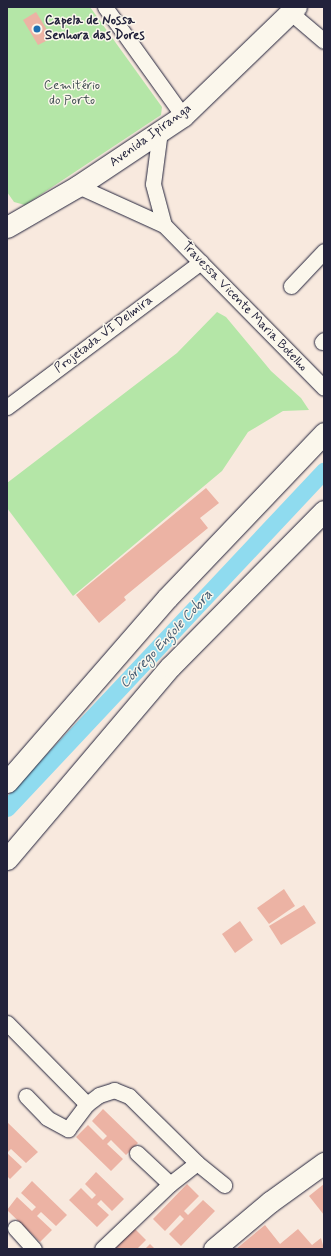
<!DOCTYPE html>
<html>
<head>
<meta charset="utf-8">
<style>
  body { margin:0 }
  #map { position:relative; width:331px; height:1256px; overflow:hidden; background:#f8e9de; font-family:Mynerve,sans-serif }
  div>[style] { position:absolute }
  .green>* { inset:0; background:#b4e6a7 }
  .canal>* { height:17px; margin:-8.5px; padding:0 8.5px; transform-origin:8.5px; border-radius:8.5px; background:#8fdbef }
  .building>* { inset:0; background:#ecb3a4 }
  .roads { filter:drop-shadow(0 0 1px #22223b) drop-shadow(0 0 1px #22223b) }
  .street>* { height:15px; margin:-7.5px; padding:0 7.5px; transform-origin:7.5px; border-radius:7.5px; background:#fbf7ec }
  .secondary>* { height:21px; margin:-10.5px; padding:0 10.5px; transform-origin:10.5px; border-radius:10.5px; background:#fbf7ec }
  .dots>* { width:11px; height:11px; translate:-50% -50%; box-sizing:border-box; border:2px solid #fbf7ec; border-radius:50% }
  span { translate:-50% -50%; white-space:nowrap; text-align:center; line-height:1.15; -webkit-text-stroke:3px #fbf7ec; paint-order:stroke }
  .poi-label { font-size:13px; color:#22223b; font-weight:700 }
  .left { translate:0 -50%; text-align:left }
  .park-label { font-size:13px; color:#465356 }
  .street-label { font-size:13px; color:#22223b }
  .water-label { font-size:14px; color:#435a71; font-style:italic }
  .frame { position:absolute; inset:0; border:8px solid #22223b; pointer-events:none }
</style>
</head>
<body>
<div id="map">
  <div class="green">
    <i style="clip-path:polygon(7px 7px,90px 7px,162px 107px,161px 115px,25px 205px,14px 202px,7px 192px)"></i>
    <i style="clip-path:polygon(217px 312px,226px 317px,271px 371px,301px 398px,309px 410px,283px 411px,248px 432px,222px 471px,73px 596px,7px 508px,7px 483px,177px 353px)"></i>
  </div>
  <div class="canal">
    <i style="left:7px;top:808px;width:463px;rotate:-46.8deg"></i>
  </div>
  <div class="building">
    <i style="clip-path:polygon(36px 12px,52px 38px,38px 45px,23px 20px)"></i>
    <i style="clip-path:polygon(206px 488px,219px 503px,200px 518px,208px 528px,124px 597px,126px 600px,99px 623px,76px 595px)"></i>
    <i style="clip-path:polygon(284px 889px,295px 906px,269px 924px,257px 908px)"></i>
    <i style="clip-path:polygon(304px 905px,316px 923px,281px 945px,269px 926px)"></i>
    <i style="clip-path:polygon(240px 921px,253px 940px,235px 953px,222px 934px)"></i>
    <i style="clip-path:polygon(103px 1109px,138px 1143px,126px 1155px,111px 1140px,107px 1144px,123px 1159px,111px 1171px,76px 1137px,88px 1125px,103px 1140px,107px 1136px,92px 1121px)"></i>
    <i style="clip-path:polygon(7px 1122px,38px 1152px,26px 1163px,11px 1149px,7px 1153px,22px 1167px,10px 1179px,7px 1176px)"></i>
    <i style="clip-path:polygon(96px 1172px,124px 1199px,112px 1211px,101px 1200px,97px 1204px,109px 1215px,97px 1227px,69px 1200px,81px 1188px,92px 1199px,96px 1195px,85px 1184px)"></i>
    <i style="clip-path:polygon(32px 1181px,67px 1215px,56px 1226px,41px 1212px,37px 1216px,52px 1230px,40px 1242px,7px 1210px,17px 1197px,32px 1211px,36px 1207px,21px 1193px)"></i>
    <i style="clip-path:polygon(187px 1184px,199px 1196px,184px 1211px,188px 1215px,203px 1200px,215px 1211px,181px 1246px,169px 1234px,184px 1219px,180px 1215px,165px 1231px,153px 1219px)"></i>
    <i style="clip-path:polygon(324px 1184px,324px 1215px,309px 1196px)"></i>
    <i style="clip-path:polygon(265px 1225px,280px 1244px,298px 1229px,312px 1245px,321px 1238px,324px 1249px,236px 1249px)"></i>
    <i style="clip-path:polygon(134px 1228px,146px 1240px,137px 1249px,114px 1249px)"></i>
    <i style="clip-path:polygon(150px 1244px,155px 1249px,145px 1249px)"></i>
  </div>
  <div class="roads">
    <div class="street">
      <i style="left:105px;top:7px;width:134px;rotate:54.4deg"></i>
      <i style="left:291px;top:13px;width:43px;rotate:40.3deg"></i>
      <i style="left:160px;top:131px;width:53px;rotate:97.5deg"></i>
      <i style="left:153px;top:184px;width:42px;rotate:75deg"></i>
      <i style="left:78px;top:186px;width:94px;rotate:24.4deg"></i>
      <i style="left:164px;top:225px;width:228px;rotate:45.5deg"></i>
      <i style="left:291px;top:286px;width:48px;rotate:-46.7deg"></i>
      <i style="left:322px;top:342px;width:3px;rotate:-45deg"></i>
      <i style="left:7px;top:407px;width:242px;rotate:-36.8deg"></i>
      <i style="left:7px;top:1023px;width:114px;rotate:45.4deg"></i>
      <i style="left:26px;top:1096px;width:30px;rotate:46deg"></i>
      <i style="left:47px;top:1118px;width:24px;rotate:28deg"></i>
      <i style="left:68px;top:1129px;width:31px;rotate:-53deg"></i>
      <i style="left:87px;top:1104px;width:15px;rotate:-37deg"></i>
      <i style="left:99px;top:1095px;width:16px;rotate:-18deg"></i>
      <i style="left:114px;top:1090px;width:16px;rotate:22deg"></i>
      <i style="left:129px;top:1096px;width:95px;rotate:44.6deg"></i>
      <i style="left:197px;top:1163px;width:35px;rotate:39deg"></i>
      <i style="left:137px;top:1153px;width:45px;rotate:43.2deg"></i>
      <i style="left:15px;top:1228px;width:28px;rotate:48deg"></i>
      <i style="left:102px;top:1249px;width:94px;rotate:-43.7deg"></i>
      <i style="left:170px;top:1184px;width:34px;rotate:-38deg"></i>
    </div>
    <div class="secondary">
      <i style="left:7px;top:227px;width:82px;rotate:-30deg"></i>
      <i style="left:78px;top:186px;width:126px;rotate:-33.7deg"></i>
      <i style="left:183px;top:116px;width:157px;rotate:-44deg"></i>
      <i style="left:7px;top:782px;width:244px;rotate:-49deg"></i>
      <i style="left:167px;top:598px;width:228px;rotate:-46.4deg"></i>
      <i style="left:7px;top:859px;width:252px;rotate:-49.7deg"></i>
      <i style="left:170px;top:667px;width:219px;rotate:-45.4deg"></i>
      <i style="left:214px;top:1249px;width:73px;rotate:-40deg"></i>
      <i style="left:270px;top:1202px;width:67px;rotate:-35.8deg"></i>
    </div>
  </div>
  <div class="dots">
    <i style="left:37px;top:29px;background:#1f6fb2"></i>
  </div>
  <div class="poi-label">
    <span class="left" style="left:45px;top:29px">Capela de Nossa<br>Senhora das Dores</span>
  </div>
  <div class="park-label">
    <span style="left:72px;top:94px">Cemitério<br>do Porto</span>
  </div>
  <div class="street-label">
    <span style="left:151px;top:136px;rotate:-36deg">Avenida Ipiranga</span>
    <span style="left:244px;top:307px;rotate:46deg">Travessa Vicente Maria Botelho</span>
    <span style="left:104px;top:335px;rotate:-37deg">Projetada VI Delmira</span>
  </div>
  <div class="water-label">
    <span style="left:166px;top:639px;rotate:-47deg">Córrego Engole Cobra</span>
  </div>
  <div class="frame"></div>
</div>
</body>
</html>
